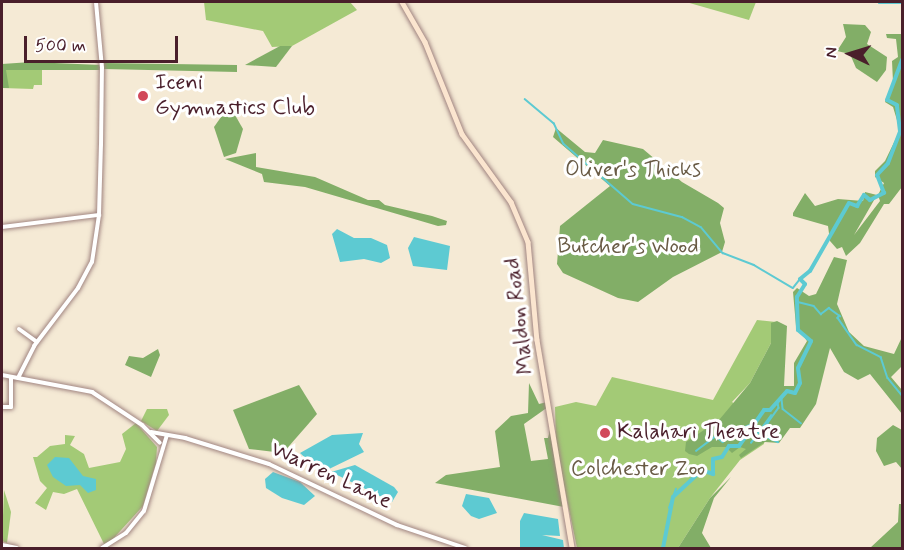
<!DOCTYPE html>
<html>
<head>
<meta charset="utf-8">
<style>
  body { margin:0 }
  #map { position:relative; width:904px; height:550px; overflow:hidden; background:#f5ead5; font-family:Mynerve,sans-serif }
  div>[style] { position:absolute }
  .green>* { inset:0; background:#a3ca76 }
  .forest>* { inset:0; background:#82ae67 }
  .water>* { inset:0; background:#5dcad2 }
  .stream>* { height:1.5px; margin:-0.75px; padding:0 0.75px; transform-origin:0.75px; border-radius:0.75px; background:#5dcad2 }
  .river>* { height:4px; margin:-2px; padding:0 2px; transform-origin:2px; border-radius:2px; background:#5dcad2 }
  .roads { filter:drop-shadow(0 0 2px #a08480) drop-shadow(0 0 2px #a08480) }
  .tertiary>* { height:4px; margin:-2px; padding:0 2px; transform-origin:2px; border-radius:2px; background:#fff }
  .secondary>* { height:4.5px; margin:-2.25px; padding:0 2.25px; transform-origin:2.25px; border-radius:2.25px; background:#fbe5cf }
  .dots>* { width:16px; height:16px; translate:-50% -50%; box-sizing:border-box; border:3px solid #fff; border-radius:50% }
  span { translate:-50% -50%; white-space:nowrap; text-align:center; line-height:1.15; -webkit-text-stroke:6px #fff; paint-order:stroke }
  .poi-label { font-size:22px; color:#4a1f2b }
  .left { translate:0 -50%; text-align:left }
  .park-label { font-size:22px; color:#695b45 }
  .street-label { font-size:22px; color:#4a1f2b }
  .frame { position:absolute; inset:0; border:3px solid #4a1f2b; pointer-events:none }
  .north { position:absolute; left:820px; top:24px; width:60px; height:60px; -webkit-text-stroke:4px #fff; paint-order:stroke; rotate:274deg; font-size:16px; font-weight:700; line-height:24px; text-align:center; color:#4a1f2b }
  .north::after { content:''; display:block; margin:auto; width:21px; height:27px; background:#4a1f2b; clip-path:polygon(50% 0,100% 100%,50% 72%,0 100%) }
  .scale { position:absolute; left:24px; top:36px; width:154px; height:27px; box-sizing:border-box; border:3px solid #4a1f2b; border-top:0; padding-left:8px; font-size:18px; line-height:21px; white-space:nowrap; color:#4a1f2b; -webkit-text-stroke:4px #fff; paint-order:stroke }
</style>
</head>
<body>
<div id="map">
  <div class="green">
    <i style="clip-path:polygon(204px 2px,350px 2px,357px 10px,292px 46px,272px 47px,263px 31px,206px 20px)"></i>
    <i style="clip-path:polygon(686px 2px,756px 2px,749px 20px)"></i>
    <i style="clip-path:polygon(42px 68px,42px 85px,34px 85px,33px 89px,2px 88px,2px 70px)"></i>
    <i style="clip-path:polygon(757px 320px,776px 322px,771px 324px,771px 343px,750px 383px,732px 402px,762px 422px,764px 444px,740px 460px,710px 498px,678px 548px,577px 548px,556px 447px,555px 407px,576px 402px,596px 406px,612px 377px,713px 400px)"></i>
    <i style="clip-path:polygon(147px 409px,167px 409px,169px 415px,157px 431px,141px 421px)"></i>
    <i style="clip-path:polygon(136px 423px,157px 447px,156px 463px,143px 506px,112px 540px,104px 544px,77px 489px,64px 494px,53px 492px,46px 510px,35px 503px,47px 488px,40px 481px,33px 457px,37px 457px,50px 446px,65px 444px,65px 435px,75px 436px,70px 445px,84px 454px,89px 468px,120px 462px,126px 449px,122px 434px)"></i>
    <i style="clip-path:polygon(4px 490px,11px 512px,7px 543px,2px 541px)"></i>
  </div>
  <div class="forest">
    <i style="clip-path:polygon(843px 24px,865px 25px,871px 32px,867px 44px,887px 57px,886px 70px,877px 82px,856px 68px,850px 54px,837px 51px,846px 37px)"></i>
    <i style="clip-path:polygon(886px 34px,902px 34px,902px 187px,889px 204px,884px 204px,860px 243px,846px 256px,842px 247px,837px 249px,830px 241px,828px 226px,793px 216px,793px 213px,805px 193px,815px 206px,838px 199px,863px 201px,865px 192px,877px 195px,854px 235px,880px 201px,878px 195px,884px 183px,875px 177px,875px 171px,885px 161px,900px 130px,893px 107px,885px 102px,893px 82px,892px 61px,898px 57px,896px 39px,887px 38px)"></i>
    <i style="clip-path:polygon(280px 46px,292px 46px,276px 67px,245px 65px)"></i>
    <i style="clip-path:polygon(31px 62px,101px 65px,101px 70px,6px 70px,9px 88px,2px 88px,2px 64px)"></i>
    <i style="clip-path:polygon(104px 63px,237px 65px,237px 72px,104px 69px)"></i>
    <i style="clip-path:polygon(226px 110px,235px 115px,243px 129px,236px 153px,224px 157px,214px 127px)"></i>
    <i style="clip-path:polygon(556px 128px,585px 152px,595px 153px,603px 140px,643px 149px,682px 182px,718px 203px,724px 208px,720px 223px,725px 242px,722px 252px,673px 277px,638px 302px,618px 298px,563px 273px,557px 264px,560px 226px,610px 186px,553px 137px)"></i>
    <i style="clip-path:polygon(256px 153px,256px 167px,315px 177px,368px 200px,379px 200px,385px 205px,432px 216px,447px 221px,446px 225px,438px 226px,305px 187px,264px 182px,262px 174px,225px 159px)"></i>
    <i style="clip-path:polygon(834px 257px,847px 260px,837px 304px,849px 332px,864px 346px,894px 354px,902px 337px,902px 366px,891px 377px,902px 390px,902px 414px,870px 374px,858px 380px,844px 372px,830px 348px,816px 404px,800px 428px,790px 428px,779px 443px,765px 442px,741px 458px,739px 455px,746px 449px,740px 447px,732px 453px,726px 447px,712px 447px,697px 456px,689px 454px,685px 451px,686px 442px,719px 420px,750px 383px,771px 343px,771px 323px,777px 321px,787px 326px,784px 386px,794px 386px,794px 363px,807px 341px,796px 326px,793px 292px,797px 288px,809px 296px,816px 294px)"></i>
    <i style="clip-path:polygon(158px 349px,160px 355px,151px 377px,125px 365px,129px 356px,143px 358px)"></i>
    <i style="clip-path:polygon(529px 383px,539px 404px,547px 402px,548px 407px,524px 424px,531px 461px,548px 459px,544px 438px,548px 438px,550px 430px,564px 507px,435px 483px,446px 475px,500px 467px,495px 431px,511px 416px,528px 413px)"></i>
    <i style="clip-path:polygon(299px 385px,317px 414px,283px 453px,249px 449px,233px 410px)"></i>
    <i style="clip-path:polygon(893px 425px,902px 430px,902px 481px,902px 469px,896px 462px,884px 466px,876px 451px,877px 438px)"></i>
    <i style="clip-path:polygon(731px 477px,714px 498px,702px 533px,711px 548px,678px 548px,710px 498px)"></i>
    <i style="clip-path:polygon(899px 504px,902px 504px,902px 548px,870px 548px,898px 522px)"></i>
  </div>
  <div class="water">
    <i style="clip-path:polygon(337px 229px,354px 238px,371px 238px,387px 245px,390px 258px,381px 263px,364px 259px,340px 262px,332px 234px)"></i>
    <i style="clip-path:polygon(414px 237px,450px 246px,447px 270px,413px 266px,408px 248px)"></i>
    <i style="clip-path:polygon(363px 433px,359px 444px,364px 452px,327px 470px,315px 467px,300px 453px,332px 435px)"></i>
    <i style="clip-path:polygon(55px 457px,69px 458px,83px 476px,96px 479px,96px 490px,88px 493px,80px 485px,66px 486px,53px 477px,47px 465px)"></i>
    <i style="clip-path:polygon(355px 465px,394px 487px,398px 492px,392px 502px,331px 472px)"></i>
    <i style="clip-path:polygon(273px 472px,300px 482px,315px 496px,304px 505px,282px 498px,266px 488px,265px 479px)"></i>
    <i style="clip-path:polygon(466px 494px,489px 498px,497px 513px,479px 519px,471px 516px,462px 506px)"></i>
    <i style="clip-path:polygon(524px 513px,558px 519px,560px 536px,542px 535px,563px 540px,564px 548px,520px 548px,520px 521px)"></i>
  </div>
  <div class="stream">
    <i style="left:879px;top:3px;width:23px"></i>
    <i style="left:525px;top:99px;width:38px;rotate:40deg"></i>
    <i style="left:554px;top:123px;width:23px;rotate:65deg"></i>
    <i style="left:564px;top:144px;width:91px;rotate:41deg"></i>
    <i style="left:633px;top:204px;width:51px;rotate:14.9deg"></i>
    <i style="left:682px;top:217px;width:21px;rotate:28deg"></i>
    <i style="left:701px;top:227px;width:34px;rotate:50deg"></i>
    <i style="left:723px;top:253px;width:33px;rotate:21deg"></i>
    <i style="left:754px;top:265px;width:45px;rotate:30.5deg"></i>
    <i style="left:793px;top:288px;width:11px;rotate:-52deg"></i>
    <i style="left:798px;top:302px;width:16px;rotate:14deg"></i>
    <i style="left:814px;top:306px;width:11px;rotate:49deg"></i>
    <i style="left:821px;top:314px;width:10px;rotate:-37deg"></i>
    <i style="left:829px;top:308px;width:14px;rotate:36deg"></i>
    <i style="left:840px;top:316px;width:3px;rotate:135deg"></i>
    <i style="left:838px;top:318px;width:33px;rotate:55deg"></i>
    <i style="left:857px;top:345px;width:27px;rotate:27deg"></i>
    <i style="left:881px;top:357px;width:22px;rotate:72deg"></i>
    <i style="left:888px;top:378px;width:22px;rotate:51deg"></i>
    <i style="left:782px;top:399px;width:10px;rotate:84deg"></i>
    <i style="left:783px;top:409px;width:23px;rotate:38deg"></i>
    <i style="left:778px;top:403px;width:5px;rotate:79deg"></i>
    <i style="left:779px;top:408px;width:19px;rotate:126deg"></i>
    <i style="left:768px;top:423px;width:15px;rotate:86deg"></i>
    <i style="left:769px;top:438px;width:10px;rotate:24deg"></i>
    <i style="left:751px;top:443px;width:34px;rotate:-54deg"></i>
    <i style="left:696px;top:451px;width:25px;rotate:-37deg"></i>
    <i style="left:716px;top:436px;width:9px;rotate:41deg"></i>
    <i style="left:723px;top:442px;width:12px;rotate:-48deg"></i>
    <i style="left:731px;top:433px;width:23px;rotate:-23deg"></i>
    <i style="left:669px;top:508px;width:20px;rotate:-70deg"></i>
  </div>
  <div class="river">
    <i style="left:663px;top:548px;width:52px;rotate:-78.9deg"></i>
    <i style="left:673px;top:497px;width:40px;rotate:-43deg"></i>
    <i style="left:702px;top:470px;width:12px;rotate:20deg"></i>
    <i style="left:713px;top:474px;width:15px;rotate:-90deg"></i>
    <i style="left:713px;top:459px;width:9px;rotate:-13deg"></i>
    <i style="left:722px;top:457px;width:13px;rotate:-58deg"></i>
    <i style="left:729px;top:446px;width:10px"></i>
    <i style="left:739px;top:446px;width:44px;rotate:-55.2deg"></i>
    <i style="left:764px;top:410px;width:6px"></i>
    <i style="left:770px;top:410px;width:25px;rotate:-48deg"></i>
    <i style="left:787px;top:391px;width:8px;rotate:14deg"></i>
    <i style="left:795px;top:393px;width:11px;rotate:-63deg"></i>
    <i style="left:800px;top:383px;width:15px;rotate:-98deg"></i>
    <i style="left:798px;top:368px;width:30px;rotate:-64deg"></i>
    <i style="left:811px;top:341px;width:17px;rotate:-140deg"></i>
    <i style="left:798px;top:330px;width:33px;rotate:-92deg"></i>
    <i style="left:797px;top:297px;width:15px;rotate:-58deg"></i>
    <i style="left:805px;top:284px;width:7px;rotate:-135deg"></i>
    <i style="left:800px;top:279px;width:13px;rotate:-39deg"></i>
    <i style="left:810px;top:271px;width:78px;rotate:-60.2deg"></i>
    <i style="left:849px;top:203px;width:9px;rotate:21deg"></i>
    <i style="left:857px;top:206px;width:13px;rotate:-58deg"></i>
    <i style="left:864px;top:195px;width:8px;rotate:40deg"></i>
    <i style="left:870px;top:200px;width:16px;rotate:-27deg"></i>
    <i style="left:884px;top:193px;width:19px;rotate:-111deg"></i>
    <i style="left:877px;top:175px;width:16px;rotate:-47deg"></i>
    <i style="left:888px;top:163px;width:34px;rotate:-69deg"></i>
    <i style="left:900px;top:131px;width:26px;rotate:-97deg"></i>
    <i style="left:897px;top:105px;width:11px;rotate:-153deg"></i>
    <i style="left:887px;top:100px;width:43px;rotate:-69.4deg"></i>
  </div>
  <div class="roads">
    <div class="tertiary">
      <i style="left:2px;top:227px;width:98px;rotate:-7.1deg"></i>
      <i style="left:19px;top:329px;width:22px;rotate:36deg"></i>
      <i style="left:2px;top:375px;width:92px;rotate:10.7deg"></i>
      <i style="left:92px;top:392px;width:60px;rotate:33.4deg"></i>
      <i style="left:142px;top:425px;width:25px;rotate:45deg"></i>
      <i style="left:18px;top:378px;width:36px;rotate:-63deg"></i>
      <i style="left:34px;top:346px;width:73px;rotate:-52.8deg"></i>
      <i style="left:78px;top:288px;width:30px;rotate:-62deg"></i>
      <i style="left:92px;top:262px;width:48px;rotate:-81.5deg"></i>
      <i style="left:99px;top:215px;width:70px;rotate:-88.4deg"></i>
      <i style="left:101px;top:145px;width:77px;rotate:-89.3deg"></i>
      <i style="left:102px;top:68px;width:66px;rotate:-95.2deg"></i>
      <i style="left:2px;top:407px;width:9px"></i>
      <i style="left:11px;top:407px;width:29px;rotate:-90deg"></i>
      <i style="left:151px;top:432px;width:35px;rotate:10deg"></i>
      <i style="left:185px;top:438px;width:88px;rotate:17.2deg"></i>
      <i style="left:269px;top:464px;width:142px;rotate:25.5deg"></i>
      <i style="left:397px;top:525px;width:72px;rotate:18.7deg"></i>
      <i style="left:2px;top:545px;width:15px;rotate:11deg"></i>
      <i style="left:102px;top:548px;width:28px;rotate:-32deg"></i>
      <i style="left:126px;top:533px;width:28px;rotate:-51deg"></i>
      <i style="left:144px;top:511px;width:79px;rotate:-73.2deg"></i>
    </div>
    <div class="secondary">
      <i style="left:402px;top:2px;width:46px;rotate:60.1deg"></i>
      <i style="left:425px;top:42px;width:99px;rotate:68.1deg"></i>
      <i style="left:462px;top:134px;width:84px;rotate:54.2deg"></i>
      <i style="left:511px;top:202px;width:43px;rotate:67deg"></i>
      <i style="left:528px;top:242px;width:98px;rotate:84.8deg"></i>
      <i style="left:537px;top:340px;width:211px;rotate:80.4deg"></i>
    </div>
  </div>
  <div class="dots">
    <i style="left:143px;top:96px;background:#d1495b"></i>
    <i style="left:605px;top:433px;background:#d1495b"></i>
  </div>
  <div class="poi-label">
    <span class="left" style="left:155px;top:96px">Iceni<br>Gymnastics Club</span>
    <span class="left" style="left:617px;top:433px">Kalahari Theatre</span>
  </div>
  <div class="park-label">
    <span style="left:633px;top:171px">Oliver's Thicks</span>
    <span style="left:628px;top:248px">Butcher's Wood</span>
    <span style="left:638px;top:470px">Colchester Zoo</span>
  </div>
  <div class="street-label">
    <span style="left:520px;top:316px;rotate:-97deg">Maldon Road</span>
    <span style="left:331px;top:476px;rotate:25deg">Warren Lane</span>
  </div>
  <div class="frame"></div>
  <div class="north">N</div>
  <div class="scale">500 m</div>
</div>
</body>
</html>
